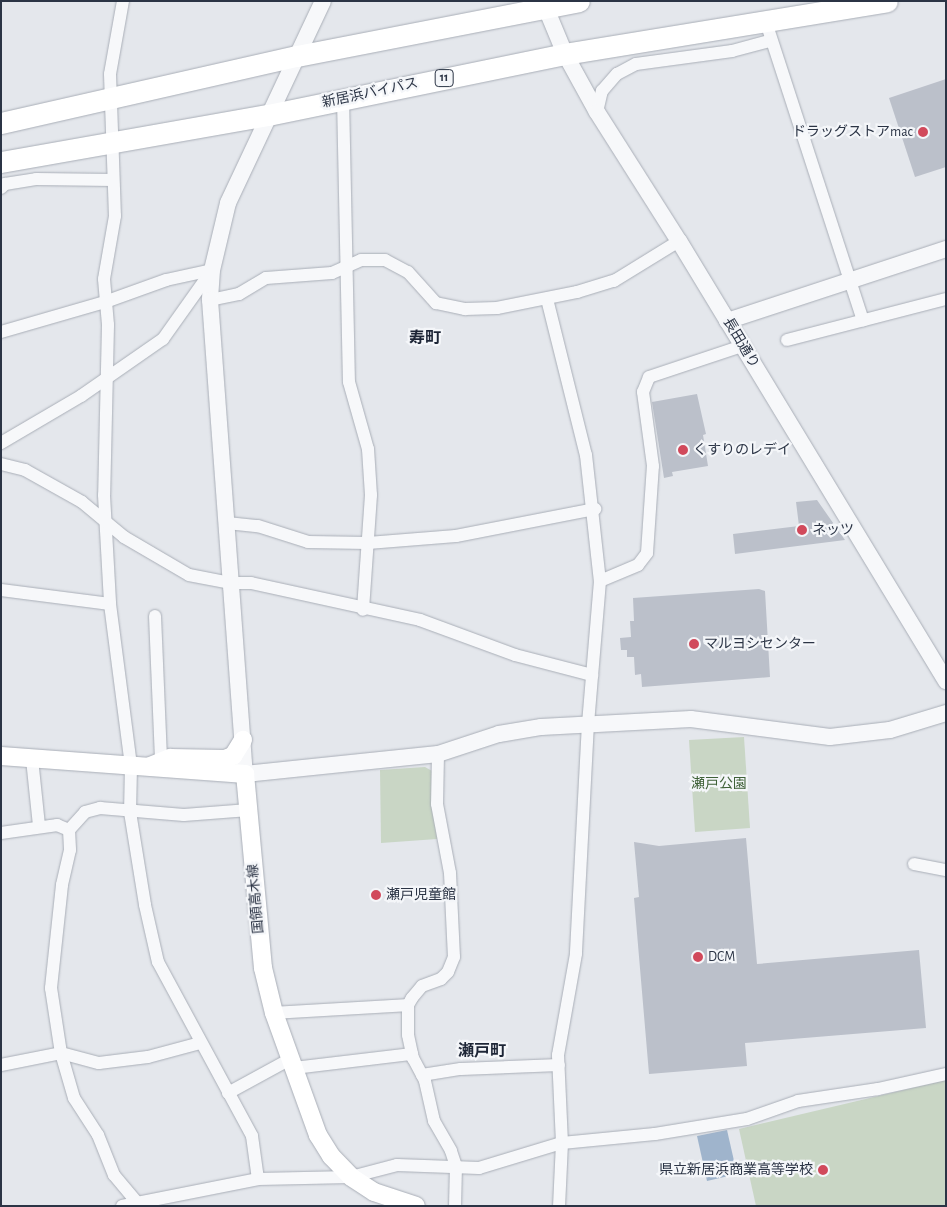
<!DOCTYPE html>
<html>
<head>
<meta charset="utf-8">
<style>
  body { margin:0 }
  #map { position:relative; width:947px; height:1207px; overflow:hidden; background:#e4e7ec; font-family:"Alegreya Sans","Noto Sans JP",sans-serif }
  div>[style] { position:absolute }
  .green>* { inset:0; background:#c9d6c5 }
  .water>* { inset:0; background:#9fb4cc }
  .building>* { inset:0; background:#bbc0ca }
  .roads { filter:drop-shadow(0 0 1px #a9aeb7) drop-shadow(0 0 1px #a9aeb7) }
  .minor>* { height:12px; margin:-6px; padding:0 6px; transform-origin:6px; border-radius:6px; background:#f7f8fa }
  .tertiary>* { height:16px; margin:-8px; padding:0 8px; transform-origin:8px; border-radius:8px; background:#f7f8fa }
  .secondary>* { height:18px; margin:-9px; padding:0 9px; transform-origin:9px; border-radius:9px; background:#fff }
  .trunk>* { height:21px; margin:-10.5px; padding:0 10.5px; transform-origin:10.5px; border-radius:10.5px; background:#fff }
  .dots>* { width:14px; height:14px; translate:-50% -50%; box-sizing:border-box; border:2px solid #f4f6f9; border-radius:50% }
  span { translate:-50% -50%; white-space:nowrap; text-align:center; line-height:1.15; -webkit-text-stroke:4.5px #f4f6f9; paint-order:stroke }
  .shield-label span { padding:1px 4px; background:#f4f6f9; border:1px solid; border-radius:4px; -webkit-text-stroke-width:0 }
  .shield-label { font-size:12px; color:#2b3445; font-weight:700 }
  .street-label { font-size:14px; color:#2b3445 }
  .poi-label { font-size:14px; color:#2b3445 }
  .right { translate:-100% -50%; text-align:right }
  .left { translate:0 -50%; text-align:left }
  .park-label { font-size:14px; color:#3f6138 }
  .quarter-label { font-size:16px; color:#1d2536; font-weight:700 }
  .frame { position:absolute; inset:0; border:2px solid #2b3445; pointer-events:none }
</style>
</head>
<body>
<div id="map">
  <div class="green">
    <i style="clip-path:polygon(744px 737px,750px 828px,695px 832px,689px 740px)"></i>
    <i style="clip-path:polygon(425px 767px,432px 771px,437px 839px,381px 843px,380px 770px)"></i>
    <i style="clip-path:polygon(946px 1080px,946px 1206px,756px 1206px,739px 1129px)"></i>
  </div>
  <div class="water">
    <i style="clip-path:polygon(727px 1130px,737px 1174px,707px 1181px,697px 1136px)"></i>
  </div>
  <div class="building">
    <i style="clip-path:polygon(946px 79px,946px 167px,915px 177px,889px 98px)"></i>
    <i style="clip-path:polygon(697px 394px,706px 434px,703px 435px,708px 466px,672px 472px,673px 476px,664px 478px,652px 402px)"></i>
    <i style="clip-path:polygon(817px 500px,845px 540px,735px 554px,733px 534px,799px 526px,796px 502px)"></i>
    <i style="clip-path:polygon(759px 589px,765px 591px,770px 677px,642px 687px,641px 674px,635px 675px,634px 657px,627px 657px,627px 650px,621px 650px,620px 638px,631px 637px,630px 621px,634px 621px,633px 598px)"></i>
    <i style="clip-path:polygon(746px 838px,757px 964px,919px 950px,926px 1028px,745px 1043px,747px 1066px,649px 1074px,634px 898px,639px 897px,634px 842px,659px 846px)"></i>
  </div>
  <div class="roads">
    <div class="minor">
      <i style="left:123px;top:1px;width:74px;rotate:100.1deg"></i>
      <i style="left:110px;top:74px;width:142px;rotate:88deg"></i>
      <i style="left:115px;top:216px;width:64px;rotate:99.9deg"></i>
      <i style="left:104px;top:279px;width:46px;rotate:85deg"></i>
      <i style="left:108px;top:325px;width:170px;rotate:91.3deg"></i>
      <i style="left:104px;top:495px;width:109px;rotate:86.8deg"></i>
      <i style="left:110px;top:604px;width:163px;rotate:82.6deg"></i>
      <i style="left:131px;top:766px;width:46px;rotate:91.2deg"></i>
      <i style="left:130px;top:812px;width:94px;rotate:80.8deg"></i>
      <i style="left:145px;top:905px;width:58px;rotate:77.2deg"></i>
      <i style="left:158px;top:962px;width:198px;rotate:61.6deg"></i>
      <i style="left:252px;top:1136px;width:43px;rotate:82.1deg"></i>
      <i style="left:765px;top:19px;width:317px;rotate:72deg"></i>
      <i style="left:343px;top:98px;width:284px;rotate:88.8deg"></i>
      <i style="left:349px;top:382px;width:70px;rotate:74.2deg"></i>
      <i style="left:368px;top:449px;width:46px;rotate:86.3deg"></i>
      <i style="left:371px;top:495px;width:115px;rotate:94deg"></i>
      <i style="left:597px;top:112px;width:22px;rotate:-77deg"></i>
      <i style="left:602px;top:91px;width:23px;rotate:-49deg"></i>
      <i style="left:617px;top:74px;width:21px;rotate:-28deg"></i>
      <i style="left:636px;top:64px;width:97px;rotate:-7.7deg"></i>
      <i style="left:732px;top:51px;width:38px;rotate:-15deg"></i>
      <i style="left:1px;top:188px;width:6px;rotate:-45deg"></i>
      <i style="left:5px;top:184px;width:31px;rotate:-9deg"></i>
      <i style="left:36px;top:179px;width:77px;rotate:0.7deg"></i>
      <i style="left:547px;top:299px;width:161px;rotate:76deg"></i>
      <i style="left:586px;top:455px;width:127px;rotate:83.7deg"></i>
      <i style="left:600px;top:581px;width:143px;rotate:94.8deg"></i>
      <i style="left:588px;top:723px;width:231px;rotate:93deg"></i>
      <i style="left:576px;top:954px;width:103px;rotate:100.1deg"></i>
      <i style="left:558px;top:1055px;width:88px;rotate:87.4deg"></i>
      <i style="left:562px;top:1143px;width:63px;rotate:92.7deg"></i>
      <i style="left:210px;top:300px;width:30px;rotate:-12deg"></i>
      <i style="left:239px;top:294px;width:31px;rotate:-31deg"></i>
      <i style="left:266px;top:278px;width:66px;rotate:-4.3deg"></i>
      <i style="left:332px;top:273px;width:32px;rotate:-24deg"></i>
      <i style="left:361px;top:260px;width:24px"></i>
      <i style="left:385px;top:260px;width:26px;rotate:28deg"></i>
      <i style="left:408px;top:272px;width:42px;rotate:47.9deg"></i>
      <i style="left:436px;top:303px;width:30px;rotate:12deg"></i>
      <i style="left:465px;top:309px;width:32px;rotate:-2deg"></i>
      <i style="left:497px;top:308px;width:82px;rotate:-11.3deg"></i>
      <i style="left:577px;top:292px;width:39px;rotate:-17deg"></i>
      <i style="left:614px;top:281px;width:76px;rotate:-31.6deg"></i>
      <i style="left:1px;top:332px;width:108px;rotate:-16.1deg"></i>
      <i style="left:105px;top:302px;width:65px;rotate:-19.8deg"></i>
      <i style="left:166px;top:280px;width:47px;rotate:-12.3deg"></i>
      <i style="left:787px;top:340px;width:164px;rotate:-14.5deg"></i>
      <i style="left:1px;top:443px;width:93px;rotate:-30.4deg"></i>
      <i style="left:81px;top:396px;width:100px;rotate:-34.8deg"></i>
      <i style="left:163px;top:339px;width:85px;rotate:-54.6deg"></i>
      <i style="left:1px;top:464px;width:25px;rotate:14deg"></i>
      <i style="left:25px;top:470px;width:65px;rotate:29.3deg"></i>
      <i style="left:82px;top:502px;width:55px;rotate:39.8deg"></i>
      <i style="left:124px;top:537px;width:75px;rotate:30.3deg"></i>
      <i style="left:189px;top:575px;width:43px;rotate:10.8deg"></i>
      <i style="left:231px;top:583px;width:20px"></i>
      <i style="left:251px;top:583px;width:173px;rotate:12.3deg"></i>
      <i style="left:420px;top:620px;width:101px;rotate:20.2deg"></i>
      <i style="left:515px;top:655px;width:80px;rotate:14.6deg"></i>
      <i style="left:227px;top:523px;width:31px;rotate:6deg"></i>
      <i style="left:258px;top:526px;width:52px;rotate:17.7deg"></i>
      <i style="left:308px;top:542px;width:60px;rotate:1deg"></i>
      <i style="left:368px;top:543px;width:88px;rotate:-4.5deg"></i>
      <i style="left:456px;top:536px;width:142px;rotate:-11deg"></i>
      <i style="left:600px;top:581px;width:41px;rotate:-22.8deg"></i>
      <i style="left:638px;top:565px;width:15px;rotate:-53deg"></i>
      <i style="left:647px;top:553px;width:87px;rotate:-86.1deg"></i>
      <i style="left:653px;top:466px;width:75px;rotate:-97.7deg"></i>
      <i style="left:643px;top:392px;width:16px;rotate:-68deg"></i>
      <i style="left:649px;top:377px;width:98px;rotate:-18.4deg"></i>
      <i style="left:1px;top:590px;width:110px;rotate:7.3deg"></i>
      <i style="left:155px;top:616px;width:144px;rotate:87.6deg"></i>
      <i style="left:438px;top:754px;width:50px;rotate:91.1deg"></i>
      <i style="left:437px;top:804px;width:70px;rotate:79.3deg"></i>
      <i style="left:450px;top:873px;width:84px;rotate:87.3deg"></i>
      <i style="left:454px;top:957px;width:16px;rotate:112deg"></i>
      <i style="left:448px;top:972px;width:10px;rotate:135deg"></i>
      <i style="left:441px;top:979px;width:20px;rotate:160deg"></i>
      <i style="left:422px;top:986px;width:16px;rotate:130deg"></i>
      <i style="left:412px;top:998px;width:8px;rotate:120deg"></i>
      <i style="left:408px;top:1005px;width:30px;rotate:90deg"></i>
      <i style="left:408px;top:1035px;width:24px;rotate:78deg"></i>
      <i style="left:413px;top:1058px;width:26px;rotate:62deg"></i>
      <i style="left:425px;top:1081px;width:41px;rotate:77.3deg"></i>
      <i style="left:434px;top:1121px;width:34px;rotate:60deg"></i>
      <i style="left:451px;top:1151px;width:16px;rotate:72deg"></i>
      <i style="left:456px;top:1166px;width:40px;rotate:91.4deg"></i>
      <i style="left:32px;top:759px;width:67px;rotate:84deg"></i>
      <i style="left:69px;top:830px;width:20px;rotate:87deg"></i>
      <i style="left:70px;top:850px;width:36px;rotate:103deg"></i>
      <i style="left:62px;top:885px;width:104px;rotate:96.1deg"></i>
      <i style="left:51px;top:988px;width:66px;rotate:81.3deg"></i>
      <i style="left:61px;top:1053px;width:47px;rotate:73.9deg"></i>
      <i style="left:74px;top:1098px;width:44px;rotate:57deg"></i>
      <i style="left:98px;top:1135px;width:43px;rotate:68.2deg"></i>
      <i style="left:114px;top:1175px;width:40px;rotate:50deg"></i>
      <i style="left:1px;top:833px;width:57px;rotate:-8.1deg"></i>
      <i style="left:57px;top:825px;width:13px;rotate:23deg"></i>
      <i style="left:69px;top:830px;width:24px;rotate:-48deg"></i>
      <i style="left:85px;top:812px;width:16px;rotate:-15deg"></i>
      <i style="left:100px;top:808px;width:84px;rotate:4.8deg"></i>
      <i style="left:184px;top:815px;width:65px;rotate:-4.4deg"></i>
      <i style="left:914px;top:864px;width:33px;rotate:11deg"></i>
      <i style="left:274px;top:1013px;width:134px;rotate:-3.4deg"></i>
      <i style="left:1px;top:1065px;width:61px;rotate:-11.3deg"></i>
      <i style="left:61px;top:1053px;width:39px;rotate:15deg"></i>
      <i style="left:99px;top:1063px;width:49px;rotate:-7deg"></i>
      <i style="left:148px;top:1057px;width:54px;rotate:-15.1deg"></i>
      <i style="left:294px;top:1068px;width:119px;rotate:-6.8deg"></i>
      <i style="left:422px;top:1075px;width:39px;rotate:-9deg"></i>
      <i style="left:461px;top:1069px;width:98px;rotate:-2.3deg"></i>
      <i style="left:228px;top:1093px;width:71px;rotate:-28.7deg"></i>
      <i style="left:122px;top:1206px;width:139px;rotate:-11.2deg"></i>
      <i style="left:258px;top:1179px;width:93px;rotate:-1.2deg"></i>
      <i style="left:351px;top:1177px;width:48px;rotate:-14.6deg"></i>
      <i style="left:397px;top:1165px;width:82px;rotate:2.1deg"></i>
      <i style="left:479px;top:1168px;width:87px;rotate:-16.8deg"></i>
      <i style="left:562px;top:1143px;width:93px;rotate:-5.5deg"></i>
      <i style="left:655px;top:1134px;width:93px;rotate:-9.3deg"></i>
      <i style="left:747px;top:1119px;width:54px;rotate:-19.4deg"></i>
      <i style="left:798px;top:1101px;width:81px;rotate:-8.5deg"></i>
      <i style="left:878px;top:1089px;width:70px;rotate:-12.4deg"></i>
    </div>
    <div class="tertiary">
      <i style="left:323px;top:1px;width:223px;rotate:115.2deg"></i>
      <i style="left:228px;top:203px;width:69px;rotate:103.4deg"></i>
      <i style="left:212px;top:270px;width:30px;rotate:94deg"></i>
      <i style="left:210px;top:300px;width:475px;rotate:85.8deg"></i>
      <i style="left:245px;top:774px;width:194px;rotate:-5.9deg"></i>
      <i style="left:438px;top:754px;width:64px;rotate:-18.2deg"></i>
      <i style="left:499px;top:734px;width:43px;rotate:-9.5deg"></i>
      <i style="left:541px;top:727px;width:150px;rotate:-3.1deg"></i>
      <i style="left:691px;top:719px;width:140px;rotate:7.4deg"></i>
      <i style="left:830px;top:737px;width:60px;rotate:-6.7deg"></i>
      <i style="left:890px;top:730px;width:59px;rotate:-16.9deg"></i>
      <i style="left:543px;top:1px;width:57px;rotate:67.5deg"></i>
      <i style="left:565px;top:54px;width:66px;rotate:61.1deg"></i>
      <i style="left:597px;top:112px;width:153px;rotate:57.6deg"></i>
      <i style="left:679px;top:241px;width:515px;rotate:58.75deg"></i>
      <i style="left:727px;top:321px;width:231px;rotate:-18.2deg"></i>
    </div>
    <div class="secondary">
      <i style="left:1px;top:756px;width:245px;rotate:4.2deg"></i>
      <i style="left:245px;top:774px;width:195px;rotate:84.7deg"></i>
      <i style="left:263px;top:968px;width:46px;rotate:76.3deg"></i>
      <i style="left:274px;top:1013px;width:130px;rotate:70.2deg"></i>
      <i style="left:318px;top:1135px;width:25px;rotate:58deg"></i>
      <i style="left:331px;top:1156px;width:29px;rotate:46deg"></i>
      <i style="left:351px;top:1177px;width:27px;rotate:33deg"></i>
      <i style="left:374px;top:1192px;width:44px;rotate:18.4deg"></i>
      <i style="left:150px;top:766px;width:22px;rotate:-22deg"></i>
      <i style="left:170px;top:758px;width:55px;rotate:1deg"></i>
      <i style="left:225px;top:759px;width:9px;rotate:-21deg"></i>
      <i style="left:233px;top:756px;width:19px;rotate:-58deg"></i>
    </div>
    <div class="trunk">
      <i style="left:1px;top:123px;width:303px;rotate:-12.8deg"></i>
      <i style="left:297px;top:56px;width:287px;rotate:-11deg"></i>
      <i style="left:1px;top:162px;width:271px;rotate:-10deg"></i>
      <i style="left:268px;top:115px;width:303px;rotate:-11.6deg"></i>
      <i style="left:565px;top:54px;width:326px;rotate:-9.3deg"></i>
    </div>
  </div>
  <div class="dots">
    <i style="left:923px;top:132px;background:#d1495b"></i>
    <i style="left:683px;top:450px;background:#d1495b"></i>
    <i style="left:802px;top:530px;background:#d1495b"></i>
    <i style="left:694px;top:644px;background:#d1495b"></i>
    <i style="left:376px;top:895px;background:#d1495b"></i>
    <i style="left:698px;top:957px;background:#d1495b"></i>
    <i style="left:823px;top:1170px;background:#d1495b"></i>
  </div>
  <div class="shield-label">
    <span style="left:444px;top:78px">11</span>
  </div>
  <div class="street-label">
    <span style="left:370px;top:93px;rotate:-12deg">新居浜バイパス</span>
    <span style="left:741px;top:343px;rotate:59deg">長田通り</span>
    <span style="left:256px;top:899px;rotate:-95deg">国領高木線</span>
  </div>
  <div class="poi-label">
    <span class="right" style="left:913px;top:132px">ドラッグストアmac</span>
    <span class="left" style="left:693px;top:450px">くすりのレデイ</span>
    <span class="left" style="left:812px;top:530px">ネッツ</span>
    <span class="left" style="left:704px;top:644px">マルヨシセンター</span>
    <span class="left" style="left:386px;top:895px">瀬戸児童館</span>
    <span class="left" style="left:708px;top:957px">DCM</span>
    <span class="right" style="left:813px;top:1170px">県立新居浜商業高等学校</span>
  </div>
  <div class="park-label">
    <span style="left:719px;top:784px">瀬戸公園</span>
  </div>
  <div class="quarter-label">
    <span style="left:425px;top:338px">寿町</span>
    <span style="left:482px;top:1051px">瀬戸町</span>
  </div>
  <div class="frame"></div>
</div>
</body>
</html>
